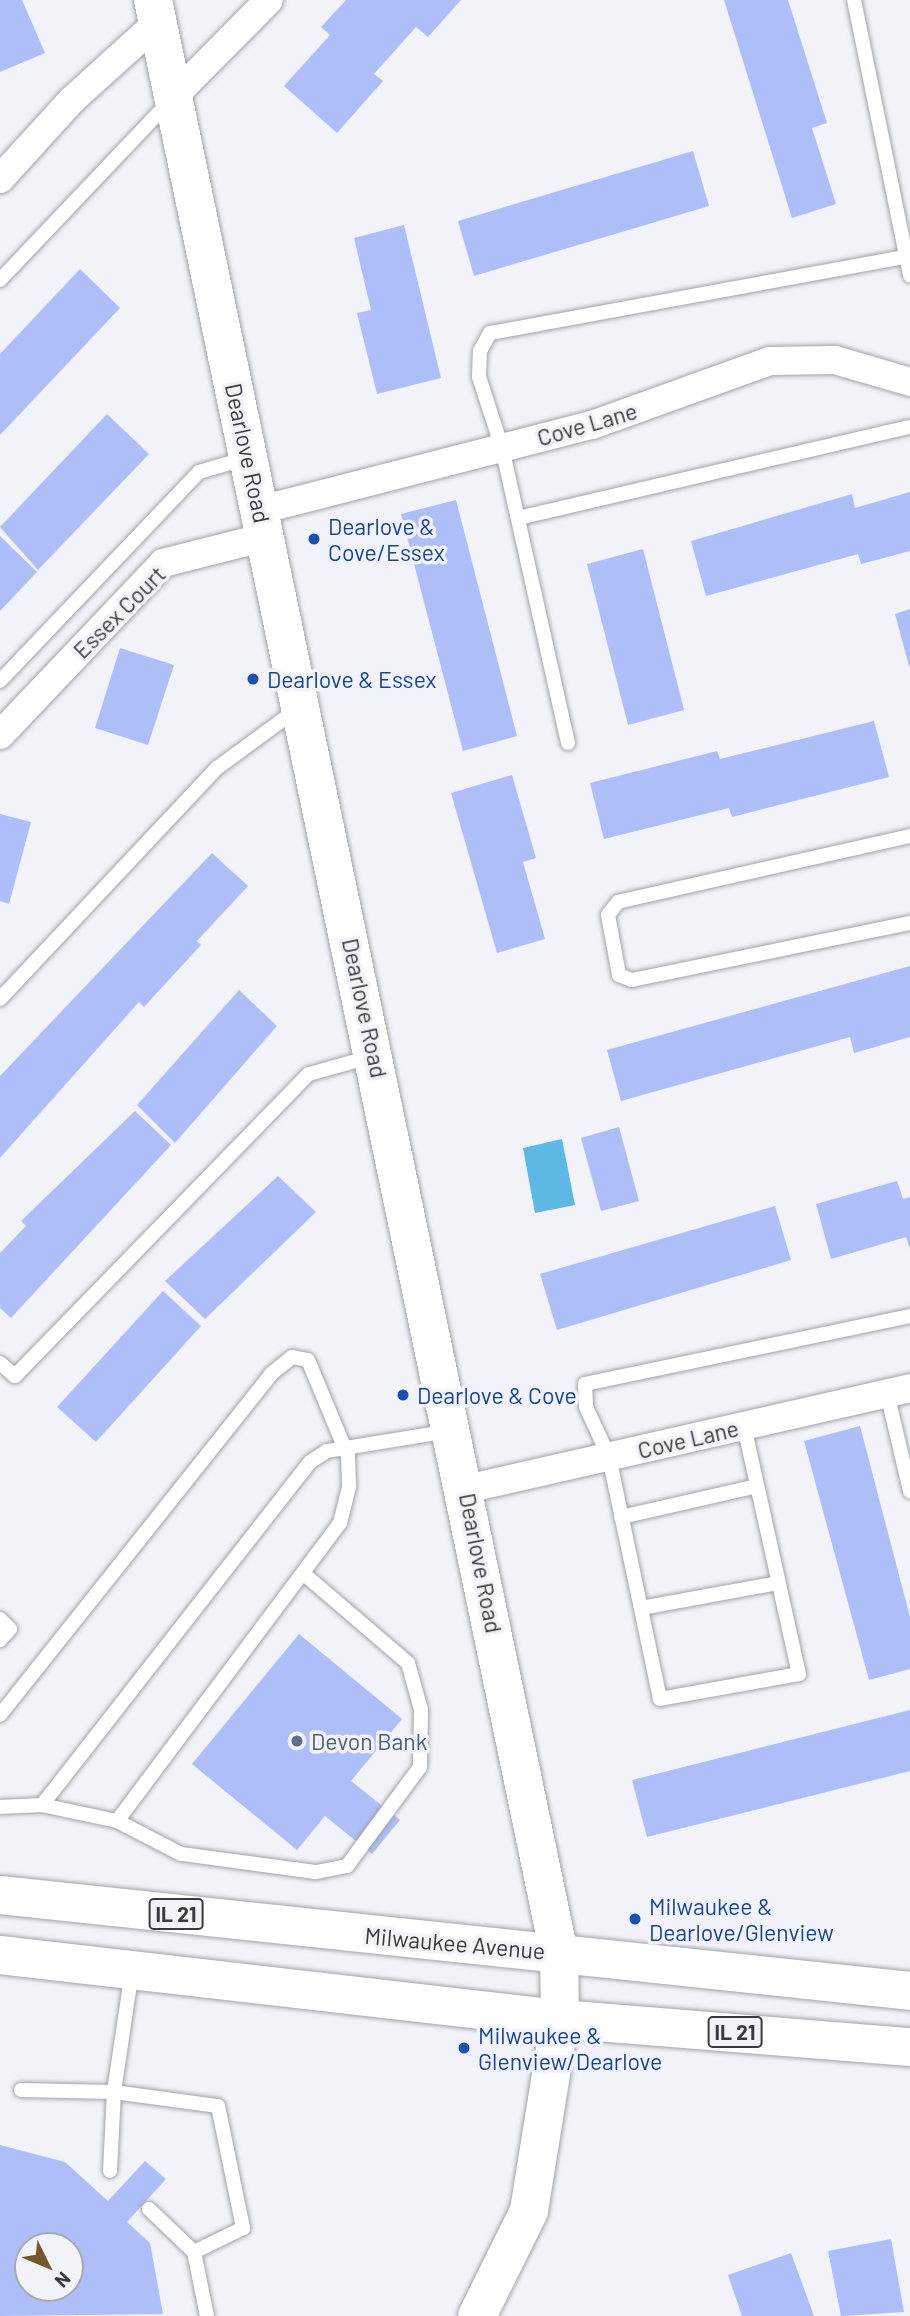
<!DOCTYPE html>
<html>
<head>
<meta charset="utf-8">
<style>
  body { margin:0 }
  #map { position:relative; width:910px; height:2316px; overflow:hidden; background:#f1f3f8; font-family:Barlow,sans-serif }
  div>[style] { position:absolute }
  .water>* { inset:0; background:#5cb9e3 }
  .building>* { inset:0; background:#adbef9 }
  .roads { filter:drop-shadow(0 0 2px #a1a3a8) drop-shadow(0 0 2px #a1a3a8) }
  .lane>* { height:14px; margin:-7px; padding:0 7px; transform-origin:7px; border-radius:7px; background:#fff }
  .street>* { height:28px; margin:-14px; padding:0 14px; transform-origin:14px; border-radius:14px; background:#fff }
  .secondary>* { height:38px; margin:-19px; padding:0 19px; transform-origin:19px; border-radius:19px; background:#fff }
  .primary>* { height:38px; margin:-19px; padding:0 19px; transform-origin:19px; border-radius:19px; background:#fff }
  .dots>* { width:19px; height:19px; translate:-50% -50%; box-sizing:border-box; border:4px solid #f1f3f8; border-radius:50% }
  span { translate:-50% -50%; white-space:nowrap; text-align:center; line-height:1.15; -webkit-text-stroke:7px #f1f3f8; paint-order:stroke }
  .shield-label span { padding:2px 5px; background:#f1f3f8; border:2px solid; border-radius:5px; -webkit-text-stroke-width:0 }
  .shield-label { font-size:21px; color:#3a3a3d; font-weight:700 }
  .street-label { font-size:23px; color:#3a3a3d }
  .transit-label { font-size:23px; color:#164399 }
  .left { translate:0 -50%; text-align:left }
  .service-label { font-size:23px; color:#4e5e75 }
  .north { position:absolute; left:14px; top:2232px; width:70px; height:70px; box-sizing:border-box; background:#f1f3f8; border:2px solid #a8a9ad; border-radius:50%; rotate:133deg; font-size:19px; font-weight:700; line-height:28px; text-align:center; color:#3a3a3d }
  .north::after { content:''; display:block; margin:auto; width:24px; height:32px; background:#76572c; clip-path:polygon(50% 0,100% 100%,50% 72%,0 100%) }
</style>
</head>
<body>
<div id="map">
  <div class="water">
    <i style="clip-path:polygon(562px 1139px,575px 1205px,535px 1213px,523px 1148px)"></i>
  </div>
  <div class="building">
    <i style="clip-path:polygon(0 0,22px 0,45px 53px,0 72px)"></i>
    <i style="clip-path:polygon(346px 0,461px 0,428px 37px,416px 27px,374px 74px,383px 81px,337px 133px,284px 86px,330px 35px,321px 27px)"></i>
    <i style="clip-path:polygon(724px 0,788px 0,827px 123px,812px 128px,836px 204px,792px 218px)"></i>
    <i style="clip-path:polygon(693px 151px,709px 206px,474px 276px,458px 221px)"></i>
    <i style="clip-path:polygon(404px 225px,441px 378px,377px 394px,357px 313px,371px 310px,354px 238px)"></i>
    <i style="clip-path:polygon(80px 269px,120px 308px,0 435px,0 354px)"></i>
    <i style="clip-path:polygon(107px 414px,149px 454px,38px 570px,0 527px)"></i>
    <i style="clip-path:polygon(910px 492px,910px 551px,861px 564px,858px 554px,706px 596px,691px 541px,852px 494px,855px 508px)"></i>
    <i style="clip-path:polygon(456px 500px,517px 736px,463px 751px,401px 514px)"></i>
    <i style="clip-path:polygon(0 536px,37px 572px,0 611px)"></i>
    <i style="clip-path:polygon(643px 549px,684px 710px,628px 725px,587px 564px)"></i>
    <i style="clip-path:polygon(910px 609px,910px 666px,909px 666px,895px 614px)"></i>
    <i style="clip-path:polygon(120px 648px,174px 665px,148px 745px,95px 728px)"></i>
    <i style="clip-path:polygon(874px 721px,889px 777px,732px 817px,729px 808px,604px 839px,590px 783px,717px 751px,720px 759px)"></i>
    <i style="clip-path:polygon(512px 775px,536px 858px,523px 862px,545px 939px,497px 953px,451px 793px)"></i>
    <i style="clip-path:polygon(0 814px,31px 822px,9px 904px,0 901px)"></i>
    <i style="clip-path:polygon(212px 853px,248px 886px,197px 941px,201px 945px,144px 1007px,139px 1002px,0 1158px,0 1076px)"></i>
    <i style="clip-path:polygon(910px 966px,910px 1037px,854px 1053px,850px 1037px,621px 1101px,607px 1050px)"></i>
    <i style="clip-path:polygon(239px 990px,277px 1026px,175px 1143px,137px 1105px)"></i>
    <i style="clip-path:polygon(135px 1111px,171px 1145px,11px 1318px,0 1308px,0 1253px,26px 1226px,21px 1221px)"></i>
    <i style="clip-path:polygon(619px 1127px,639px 1201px,601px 1211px,581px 1138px)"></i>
    <i style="clip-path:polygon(278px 1176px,316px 1212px,205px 1319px,165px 1281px)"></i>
    <i style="clip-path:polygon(897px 1181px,903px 1199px,910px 1197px,910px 1249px,906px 1237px,831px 1259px,816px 1204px)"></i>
    <i style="clip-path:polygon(775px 1206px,791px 1260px,557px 1330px,540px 1274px)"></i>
    <i style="clip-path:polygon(163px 1291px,201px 1326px,96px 1442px,57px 1407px)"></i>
    <i style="clip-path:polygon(860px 1426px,910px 1617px,910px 1669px,869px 1680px,804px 1441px)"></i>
    <i style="clip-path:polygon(299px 1634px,402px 1719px,351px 1781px,400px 1820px,372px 1854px,325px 1816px,297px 1850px,192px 1764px)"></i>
    <i style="clip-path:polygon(910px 1710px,910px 1771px,647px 1837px,632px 1780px)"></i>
    <i style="clip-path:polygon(evenodd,0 2145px,65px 2162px,108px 2201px,145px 2161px,166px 2179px,127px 2222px,150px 2243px,163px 2314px,0 2316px,0 2145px,28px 2246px,70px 2246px,70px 2288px,28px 2288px,28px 2246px)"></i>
    <i style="clip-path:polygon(891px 2239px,904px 2312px,841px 2316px,828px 2251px)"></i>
    <i style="clip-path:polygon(791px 2253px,814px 2316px,742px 2316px,728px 2275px)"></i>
  </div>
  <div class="roads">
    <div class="lane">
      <i style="left:854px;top:0;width:281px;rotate:78.5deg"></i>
      <i style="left:0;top:280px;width:247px;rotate:-46.5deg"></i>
      <i style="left:518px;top:518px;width:402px;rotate:-13.1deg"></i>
      <i style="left:0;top:681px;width:289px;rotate:-46.4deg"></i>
      <i style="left:199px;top:472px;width:50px;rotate:-16.3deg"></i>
      <i style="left:568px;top:743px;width:302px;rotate:-102.6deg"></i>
      <i style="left:502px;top:448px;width:75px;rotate:-107.9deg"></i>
      <i style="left:479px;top:377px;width:26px;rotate:-88deg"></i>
      <i style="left:480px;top:351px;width:21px;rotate:-61deg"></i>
      <i style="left:490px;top:333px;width:423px;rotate:-10.4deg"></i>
      <i style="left:910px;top:836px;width:299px;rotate:167.3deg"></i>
      <i style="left:618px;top:902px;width:16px;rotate:128deg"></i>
      <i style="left:608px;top:915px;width:61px;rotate:79.6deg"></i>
      <i style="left:619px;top:975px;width:14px;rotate:21deg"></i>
      <i style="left:632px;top:980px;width:284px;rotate:-11.6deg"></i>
      <i style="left:0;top:999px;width:317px;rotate:-46.8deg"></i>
      <i style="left:217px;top:768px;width:98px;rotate:-36.3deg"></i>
      <i style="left:0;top:1363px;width:20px;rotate:41deg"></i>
      <i style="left:15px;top:1376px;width:421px;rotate:-45.8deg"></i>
      <i style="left:309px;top:1074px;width:63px;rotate:-15.6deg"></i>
      <i style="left:887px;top:1393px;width:101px;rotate:76.8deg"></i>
      <i style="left:744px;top:1426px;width:254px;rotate:77.5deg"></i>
      <i style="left:799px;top:1674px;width:141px;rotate:169.8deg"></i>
      <i style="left:660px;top:1699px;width:247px;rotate:-101.9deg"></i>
      <i style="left:609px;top:1457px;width:55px;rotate:-114.7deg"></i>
      <i style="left:586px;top:1407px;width:23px;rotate:-92deg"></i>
      <i style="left:585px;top:1384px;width:332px;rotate:-11.8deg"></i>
      <i style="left:621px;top:1517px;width:139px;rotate:-12.8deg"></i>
      <i style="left:304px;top:1574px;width:137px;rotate:40.6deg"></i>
      <i style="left:408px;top:1663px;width:49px;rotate:74.5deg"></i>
      <i style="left:421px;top:1710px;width:57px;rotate:91deg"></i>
      <i style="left:420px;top:1767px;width:123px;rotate:126.4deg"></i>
      <i style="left:347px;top:1866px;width:33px;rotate:169deg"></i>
      <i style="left:315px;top:1872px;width:135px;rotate:-172.3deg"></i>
      <i style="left:181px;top:1854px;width:72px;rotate:-152.7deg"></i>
      <i style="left:117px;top:1821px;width:77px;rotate:-168deg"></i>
      <i style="left:42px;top:1805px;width:435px;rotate:-52deg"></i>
      <i style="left:310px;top:1462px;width:20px;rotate:-33deg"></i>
      <i style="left:327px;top:1451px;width:124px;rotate:-9.3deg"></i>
      <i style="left:641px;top:1608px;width:140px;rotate:-10.3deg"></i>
      <i style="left:0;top:1619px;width:14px;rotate:45deg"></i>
      <i style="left:10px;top:1629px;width:15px;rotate:132deg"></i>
      <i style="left:0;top:1715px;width:436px;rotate:-51.5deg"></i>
      <i style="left:271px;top:1374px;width:27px;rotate:-39deg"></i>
      <i style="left:292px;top:1357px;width:16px;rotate:11deg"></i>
      <i style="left:308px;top:1360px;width:104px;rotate:67.4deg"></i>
      <i style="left:348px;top:1456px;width:31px;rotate:88deg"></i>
      <i style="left:349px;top:1487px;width:37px;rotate:104deg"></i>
      <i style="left:340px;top:1523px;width:372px;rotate:126.8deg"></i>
      <i style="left:0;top:1807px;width:42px;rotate:-2.7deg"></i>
      <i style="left:132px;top:1971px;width:122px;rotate:98.5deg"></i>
      <i style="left:114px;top:2092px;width:105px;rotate:7.7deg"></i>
      <i style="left:218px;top:2106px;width:125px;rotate:78.4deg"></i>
      <i style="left:243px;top:2228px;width:55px;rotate:153.9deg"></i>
      <i style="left:194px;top:2252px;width:65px;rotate:78.5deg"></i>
      <i style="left:21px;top:2090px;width:93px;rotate:1.2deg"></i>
      <i style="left:114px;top:2092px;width:79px;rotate:92.9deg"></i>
      <i style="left:149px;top:2209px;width:62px;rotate:43.7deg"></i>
    </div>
    <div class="street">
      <i style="left:173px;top:97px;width:136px;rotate:-45.3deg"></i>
      <i style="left:0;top:179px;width:107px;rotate:-47.7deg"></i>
      <i style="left:72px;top:100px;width:116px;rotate:-42.2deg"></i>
      <i style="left:260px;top:510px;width:343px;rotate:-14.4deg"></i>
      <i style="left:592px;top:425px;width:189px;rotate:-19.8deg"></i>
      <i style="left:770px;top:361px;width:65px;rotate:-0.9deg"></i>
      <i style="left:835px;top:360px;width:78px;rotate:16.3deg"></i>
      <i style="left:0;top:735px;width:237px;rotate:-46.5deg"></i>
      <i style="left:163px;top:563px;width:106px;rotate:-14.2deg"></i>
      <i style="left:466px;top:1489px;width:455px;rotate:-12.8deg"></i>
    </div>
    <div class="secondary">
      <i style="left:153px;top:0;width:1995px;rotate:78.26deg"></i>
      <i style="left:559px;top:1953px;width:66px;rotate:89.1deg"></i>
      <i style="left:560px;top:2019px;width:194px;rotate:99.2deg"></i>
      <i style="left:529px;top:2211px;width:117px;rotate:116.3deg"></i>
    </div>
    <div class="primary">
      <i style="left:0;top:1895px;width:915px;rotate:6.02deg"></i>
      <i style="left:0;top:1955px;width:564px;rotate:6.52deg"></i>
      <i style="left:560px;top:2019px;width:351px;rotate:4.6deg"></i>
    </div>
  </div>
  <div class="dots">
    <i style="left:314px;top:539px;background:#1a4fb4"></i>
    <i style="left:253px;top:679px;background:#1a4fb4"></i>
    <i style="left:403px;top:1395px;background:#1a4fb4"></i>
    <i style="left:297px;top:1741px;background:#5c6f8a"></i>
    <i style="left:635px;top:1919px;background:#1a4fb4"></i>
    <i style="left:464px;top:2048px;background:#1a4fb4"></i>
  </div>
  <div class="shield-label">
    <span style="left:176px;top:1914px">IL 21</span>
    <span style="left:735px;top:2032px">IL 21</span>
  </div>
  <div class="street-label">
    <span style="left:587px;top:424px;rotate:-16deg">Cove Lane</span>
    <span style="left:248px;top:453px;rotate:78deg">Dearlove Road</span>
    <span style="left:119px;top:612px;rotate:-45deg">Essex Court</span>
    <span style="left:365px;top:1008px;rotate:78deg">Dearlove Road</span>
    <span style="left:688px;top:1439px;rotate:-13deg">Cove Lane</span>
    <span style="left:481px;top:1563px;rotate:79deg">Dearlove Road</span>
    <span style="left:455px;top:1943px;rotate:5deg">Milwaukee Avenue</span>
  </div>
  <div class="transit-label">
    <span class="left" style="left:328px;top:539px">Dearlove &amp;<br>Cove/Essex</span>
    <span class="left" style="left:267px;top:679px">Dearlove &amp; Essex</span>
    <span class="left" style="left:417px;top:1395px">Dearlove &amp; Cove</span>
    <span class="left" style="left:649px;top:1919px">Milwaukee &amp;<br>Dearlove/Glenview</span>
    <span class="left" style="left:478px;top:2048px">Milwaukee &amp;<br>Glenview/Dearlove</span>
  </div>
  <div class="service-label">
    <span class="left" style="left:311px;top:1741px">Devon Bank</span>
  </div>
  <div class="north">N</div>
</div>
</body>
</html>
